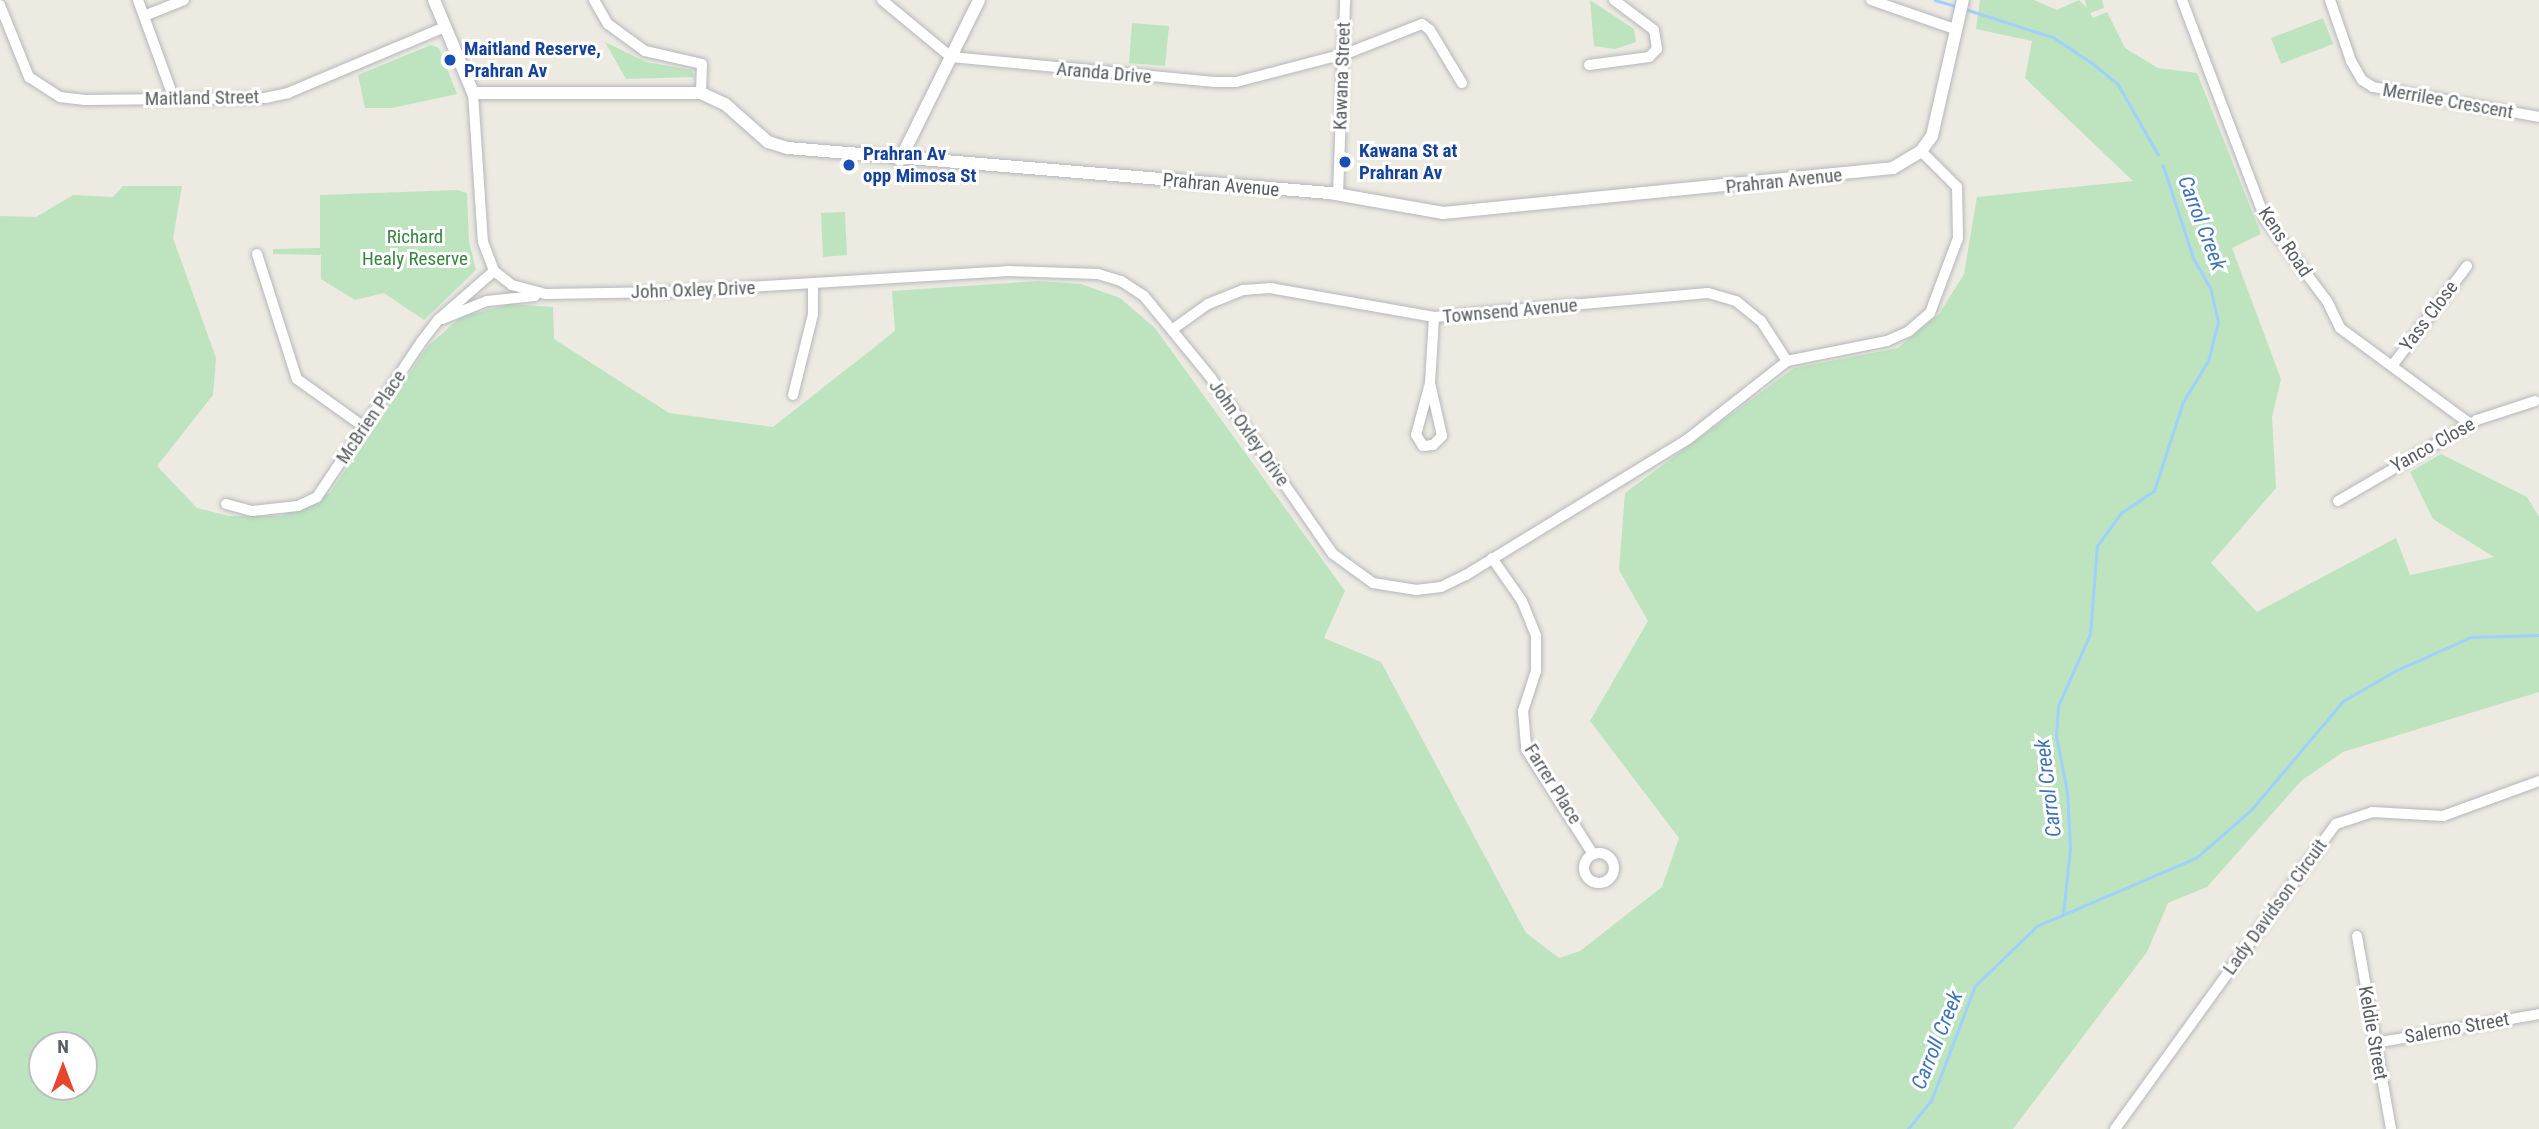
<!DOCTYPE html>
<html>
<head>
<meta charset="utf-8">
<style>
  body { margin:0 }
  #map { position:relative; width:2539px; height:1129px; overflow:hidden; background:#eceae1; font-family:"Roboto Condensed",sans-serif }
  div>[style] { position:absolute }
  .green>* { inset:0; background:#bde4bf }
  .stream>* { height:2.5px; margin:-1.25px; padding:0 1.25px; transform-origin:1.25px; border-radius:1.25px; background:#a0d0fe }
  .roads { filter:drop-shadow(0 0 2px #b4b7bc) drop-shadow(0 0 2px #b4b7bc) }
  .minor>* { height:10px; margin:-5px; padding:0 5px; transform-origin:5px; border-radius:5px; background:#fff }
  .minor>.ring { margin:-5px; padding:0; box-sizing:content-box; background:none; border:10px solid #fff; border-radius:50% }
  .tertiary>* { height:12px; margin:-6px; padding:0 6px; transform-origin:6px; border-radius:6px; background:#fff }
  .dots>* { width:19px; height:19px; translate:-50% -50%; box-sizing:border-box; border:4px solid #fff; border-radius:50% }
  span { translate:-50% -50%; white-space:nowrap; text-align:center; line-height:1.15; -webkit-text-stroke:6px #fff; paint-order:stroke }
  .transit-label { font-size:19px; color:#164399; font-weight:700 }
  .left { translate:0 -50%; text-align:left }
  .street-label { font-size:19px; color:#5a5d62 }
  .park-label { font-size:19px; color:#36843e }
  .water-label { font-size:21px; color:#4074b7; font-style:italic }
  .north { position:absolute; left:28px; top:1031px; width:70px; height:70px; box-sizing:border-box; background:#fff; border:2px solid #bdbec0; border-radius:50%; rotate:0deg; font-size:19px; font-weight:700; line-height:28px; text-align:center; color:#5a5d62 }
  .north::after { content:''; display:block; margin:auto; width:24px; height:32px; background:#e6462d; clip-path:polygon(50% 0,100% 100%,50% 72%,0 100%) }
</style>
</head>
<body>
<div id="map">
  <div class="green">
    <i style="clip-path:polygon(1590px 0,1634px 29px,1636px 42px,1615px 49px,1594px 46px)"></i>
    <i style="clip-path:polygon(evenodd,1980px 0,2034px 0,2057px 10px,2079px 0,2087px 8px,2085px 0,2102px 0,2104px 8px,2090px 13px,2093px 18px,2107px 12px,2125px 48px,2158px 68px,2197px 73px,2261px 234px,2232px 248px,2281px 379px,2272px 417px,2276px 488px,2211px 563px,2257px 612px,2396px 538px,2410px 575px,2494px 557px,2433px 519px,2410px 472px,2441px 454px,2527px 497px,2539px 517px,2539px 692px,2343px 752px,2301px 781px,2207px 887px,2168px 903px,2147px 952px,2013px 1129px,0 1129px,0 216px,36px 217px,73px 195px,113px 197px,123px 186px,182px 186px,173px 238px,216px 358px,213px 395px,157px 466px,197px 508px,229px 516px,281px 516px,330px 493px,428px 346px,461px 317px,510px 304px,553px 307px,554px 339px,669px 413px,773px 427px,895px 331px,892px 291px,1039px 281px,1081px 284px,1120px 298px,1155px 328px,1345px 591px,1324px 638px,1381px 662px,1526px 933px,1559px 958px,1580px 951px,1662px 887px,1679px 838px,1590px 721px,1648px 621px,1619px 570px,1625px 493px,1794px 368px,1898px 348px,1939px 314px,1964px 274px,1977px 197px,2133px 181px,2025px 78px,2032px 41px,1976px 29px,1980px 0,42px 1045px,84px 1045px,84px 1087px,42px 1087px,42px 1045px)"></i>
    <i style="clip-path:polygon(2323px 18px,2333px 44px,2281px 64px,2271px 38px)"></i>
    <i style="clip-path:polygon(1132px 23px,1169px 26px,1165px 66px,1129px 63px)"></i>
    <i style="clip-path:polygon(605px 42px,646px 62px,692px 70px,694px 77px,626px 79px)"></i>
    <i style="clip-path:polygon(431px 45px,439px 48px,457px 94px,392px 108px,365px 108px,358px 75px)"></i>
    <i style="clip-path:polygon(457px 190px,467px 193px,469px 241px,476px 270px,424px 320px,384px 293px,355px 300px,321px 279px,321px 255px,273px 254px,273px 249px,320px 248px,320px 195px)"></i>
    <i style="clip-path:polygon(845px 212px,847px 255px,823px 257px,821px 213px)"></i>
  </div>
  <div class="stream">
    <i style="left:1935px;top:0;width:25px;rotate:16deg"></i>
    <i style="left:1965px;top:9px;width:92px;rotate:17.7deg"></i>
    <i style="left:2053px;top:37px;width:47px;rotate:33.7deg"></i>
    <i style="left:2092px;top:63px;width:33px;rotate:39deg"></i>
    <i style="left:2118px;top:84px;width:81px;rotate:60.3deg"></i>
    <i style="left:2063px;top:915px;width:67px;rotate:-84deg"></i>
    <i style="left:2070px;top:848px;width:56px;rotate:-93.1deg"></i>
    <i style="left:2067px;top:792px;width:57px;rotate:-101.1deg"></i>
    <i style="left:2056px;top:736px;width:30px;rotate:-86deg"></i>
    <i style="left:2058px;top:706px;width:79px;rotate:-66deg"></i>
    <i style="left:2090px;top:634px;width:88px;rotate:-85.5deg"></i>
    <i style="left:2097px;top:546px;width:41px;rotate:-54deg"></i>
    <i style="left:2121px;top:513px;width:40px;rotate:-34deg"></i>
    <i style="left:2154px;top:491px;width:94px;rotate:-72deg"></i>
    <i style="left:2183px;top:402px;width:48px;rotate:-58.6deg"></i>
    <i style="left:2208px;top:361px;width:40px;rotate:-75.6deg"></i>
    <i style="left:2218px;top:322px;width:35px;rotate:-103deg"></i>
    <i style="left:2210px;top:288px;width:34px;rotate:-120deg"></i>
    <i style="left:2193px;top:258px;width:97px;rotate:-108.1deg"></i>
    <i style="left:1908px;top:1129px;width:36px;rotate:-51deg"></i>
    <i style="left:1931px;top:1101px;width:123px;rotate:-69.1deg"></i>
    <i style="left:1975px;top:986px;width:86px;rotate:-44.1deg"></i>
    <i style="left:2037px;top:926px;width:173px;rotate:-23.2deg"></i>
    <i style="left:2196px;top:858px;width:73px;rotate:-41.1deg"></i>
    <i style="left:2251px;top:810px;width:143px;rotate:-49.8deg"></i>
    <i style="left:2343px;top:701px;width:60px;rotate:-30deg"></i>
    <i style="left:2395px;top:671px;width:83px;rotate:-24.1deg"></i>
    <i style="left:2471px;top:637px;width:68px;rotate:-1.7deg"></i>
  </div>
  <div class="roads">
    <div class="minor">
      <i style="left:138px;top:0;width:105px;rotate:70deg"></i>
      <i style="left:594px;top:0;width:28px;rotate:60deg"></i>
      <i style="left:608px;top:24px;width:46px;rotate:36.1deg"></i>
      <i style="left:645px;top:51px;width:58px;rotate:12.8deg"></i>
      <i style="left:702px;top:64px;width:29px;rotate:92deg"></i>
      <i style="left:882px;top:0;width:89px;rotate:39.6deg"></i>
      <i style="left:951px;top:57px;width:265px;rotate:5.4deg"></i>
      <i style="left:1215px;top:82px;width:21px"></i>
      <i style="left:1236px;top:82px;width:116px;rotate:-14.5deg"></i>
      <i style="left:1348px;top:53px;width:79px;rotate:-21.4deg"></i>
      <i style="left:1422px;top:24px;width:10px;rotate:37deg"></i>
      <i style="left:1430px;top:30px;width:62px;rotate:58.9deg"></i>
      <i style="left:1871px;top:0;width:91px;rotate:19.2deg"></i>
      <i style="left:2182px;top:0;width:234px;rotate:69.2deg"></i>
      <i style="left:2265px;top:219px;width:103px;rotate:52.9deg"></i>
      <i style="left:2327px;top:301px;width:30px;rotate:64deg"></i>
      <i style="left:2340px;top:328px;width:162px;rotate:36.4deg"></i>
      <i style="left:2330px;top:0;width:65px;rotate:71deg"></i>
      <i style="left:2351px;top:61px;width:22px;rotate:60deg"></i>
      <i style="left:2362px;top:80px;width:13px;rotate:32deg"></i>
      <i style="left:2373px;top:87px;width:169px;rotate:10.2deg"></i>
      <i style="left:0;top:5px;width:78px;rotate:68.1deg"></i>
      <i style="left:29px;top:77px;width:37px;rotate:33deg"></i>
      <i style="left:60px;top:97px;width:25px;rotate:7deg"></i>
      <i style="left:85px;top:100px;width:180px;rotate:-0.6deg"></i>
      <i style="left:265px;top:98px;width:24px;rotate:-12deg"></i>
      <i style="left:288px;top:93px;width:170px;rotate:-22.8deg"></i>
      <i style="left:144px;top:16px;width:43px;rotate:-21.8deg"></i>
      <i style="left:1589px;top:65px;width:61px;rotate:-7.6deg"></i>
      <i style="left:1649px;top:57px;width:11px;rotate:-45deg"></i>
      <i style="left:1657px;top:49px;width:19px;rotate:-99deg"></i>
      <i style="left:1654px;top:30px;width:50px;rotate:-143.1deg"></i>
      <i style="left:473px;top:93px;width:149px;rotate:86.2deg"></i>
      <i style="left:483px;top:242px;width:31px;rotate:69deg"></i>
      <i style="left:494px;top:271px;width:23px;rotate:38deg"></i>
      <i style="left:512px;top:285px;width:35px;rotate:15deg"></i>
      <i style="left:546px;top:294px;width:121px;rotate:-0.9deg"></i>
      <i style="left:667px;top:292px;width:342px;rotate:-3.5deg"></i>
      <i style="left:1008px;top:271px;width:90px;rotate:1.9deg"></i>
      <i style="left:1098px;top:274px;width:24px;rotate:17deg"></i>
      <i style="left:1121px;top:281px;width:27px;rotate:33deg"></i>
      <i style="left:1144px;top:296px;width:106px;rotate:50.7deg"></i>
      <i style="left:1211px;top:378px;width:214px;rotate:55.3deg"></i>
      <i style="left:1333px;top:554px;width:49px;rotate:35.9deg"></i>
      <i style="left:1373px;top:583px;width:44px;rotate:9.2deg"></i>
      <i style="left:1416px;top:590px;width:25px;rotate:-7deg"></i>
      <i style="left:1441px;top:587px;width:28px;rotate:-26deg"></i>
      <i style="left:1466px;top:575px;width:260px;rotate:-31.5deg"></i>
      <i style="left:1688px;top:439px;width:126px;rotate:-38.2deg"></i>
      <i style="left:1787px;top:361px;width:102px;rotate:-11.3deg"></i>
      <i style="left:1887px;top:341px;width:24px;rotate:-24deg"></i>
      <i style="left:1909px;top:331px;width:28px;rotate:-41deg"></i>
      <i style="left:1930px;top:313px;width:80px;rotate:-69.5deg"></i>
      <i style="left:1958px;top:238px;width:51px;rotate:-91.1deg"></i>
      <i style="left:1957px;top:187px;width:51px;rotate:-135deg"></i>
      <i style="left:1338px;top:194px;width:194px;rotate:-87.9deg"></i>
      <i style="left:257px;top:254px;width:131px;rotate:72.3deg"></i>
      <i style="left:297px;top:379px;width:82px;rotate:35.6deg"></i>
      <i style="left:442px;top:319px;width:48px;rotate:-21.8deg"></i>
      <i style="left:487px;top:301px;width:48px;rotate:-5.9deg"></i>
      <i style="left:1173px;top:329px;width:43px;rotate:-35.5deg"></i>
      <i style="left:1208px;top:304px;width:38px;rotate:-22deg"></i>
      <i style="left:1243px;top:290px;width:27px;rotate:-4deg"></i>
      <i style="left:1270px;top:288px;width:167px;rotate:10deg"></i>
      <i style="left:1434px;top:317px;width:275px;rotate:-5deg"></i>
      <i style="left:1708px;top:293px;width:29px;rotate:16deg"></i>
      <i style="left:1736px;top:301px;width:32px;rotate:39deg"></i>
      <i style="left:1761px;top:321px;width:48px;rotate:57deg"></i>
      <i style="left:2392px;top:366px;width:125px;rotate:-53.1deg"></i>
      <i style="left:1430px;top:383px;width:54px;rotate:77.2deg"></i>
      <i style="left:1442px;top:436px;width:13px;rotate:135deg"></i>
      <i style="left:1433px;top:445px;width:10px;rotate:174deg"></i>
      <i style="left:1423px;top:446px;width:13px;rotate:-122deg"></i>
      <i style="left:1416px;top:435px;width:54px;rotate:-74.9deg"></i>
      <i style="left:1430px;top:383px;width:66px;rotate:-86.5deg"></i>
      <i style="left:793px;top:395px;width:83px;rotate:-76.1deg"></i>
      <i style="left:813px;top:314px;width:28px;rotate:-90deg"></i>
      <i style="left:2338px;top:501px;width:161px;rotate:-30.2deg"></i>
      <i style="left:2477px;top:420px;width:61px;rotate:-18.1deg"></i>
      <i style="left:226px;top:504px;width:27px;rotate:15deg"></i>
      <i style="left:252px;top:511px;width:46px;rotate:-6.2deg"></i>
      <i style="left:298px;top:506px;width:21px;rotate:-25deg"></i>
      <i style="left:317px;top:497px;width:187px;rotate:-56.1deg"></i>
      <i style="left:421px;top:342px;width:28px;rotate:-52deg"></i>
      <i style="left:438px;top:320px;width:74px;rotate:-41.2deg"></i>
      <i style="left:1492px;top:558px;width:52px;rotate:55.1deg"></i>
      <i style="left:1522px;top:601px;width:38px;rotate:68deg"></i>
      <i style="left:1536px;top:636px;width:35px;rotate:90deg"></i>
      <i style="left:1536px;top:671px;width:42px;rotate:108deg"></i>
      <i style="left:1523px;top:711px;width:38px;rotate:85deg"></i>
      <i style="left:1526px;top:749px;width:125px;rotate:57.5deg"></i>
      <i class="ring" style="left:1584px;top:853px;width:20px;height:20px"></i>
      <i style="left:2357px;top:936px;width:196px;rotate:80deg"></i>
      <i style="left:2375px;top:1043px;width:167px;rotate:-10deg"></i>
      <i style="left:2115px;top:1129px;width:377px;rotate:-54.1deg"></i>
      <i style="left:2336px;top:824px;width:38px;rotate:-18deg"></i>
      <i style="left:2372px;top:812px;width:71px;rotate:3.2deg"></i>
      <i style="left:2443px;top:816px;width:102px;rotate:-20deg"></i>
    </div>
    <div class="tertiary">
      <i style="left:434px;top:0;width:101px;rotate:67.2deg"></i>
      <i style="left:473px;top:93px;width:228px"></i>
      <i style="left:701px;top:93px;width:26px;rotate:25deg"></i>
      <i style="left:725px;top:104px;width:57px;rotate:41.5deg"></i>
      <i style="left:768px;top:142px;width:21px;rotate:17deg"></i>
      <i style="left:788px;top:148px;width:544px;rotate:4.75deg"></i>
      <i style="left:1330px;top:193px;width:115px;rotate:10deg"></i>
      <i style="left:1443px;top:213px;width:452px;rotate:-5.7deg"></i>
      <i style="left:1893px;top:168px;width:33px;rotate:-31deg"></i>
      <i style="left:1921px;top:151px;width:19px;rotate:-54deg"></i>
      <i style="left:1932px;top:136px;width:139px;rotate:-77.2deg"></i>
      <i style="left:900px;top:160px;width:178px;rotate:-63.7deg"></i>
    </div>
  </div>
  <div class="dots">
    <i style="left:450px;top:60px;background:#1a4fb4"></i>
    <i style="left:1345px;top:162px;background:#1a4fb4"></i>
    <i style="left:849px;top:165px;background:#1a4fb4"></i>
  </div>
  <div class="transit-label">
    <span class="left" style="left:464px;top:60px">Maitland Reserve,<br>Prahran Av</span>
    <span class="left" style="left:1359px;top:162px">Kawana St at<br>Prahran Av</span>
    <span class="left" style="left:863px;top:165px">Prahran Av<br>opp Mimosa St</span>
  </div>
  <div class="street-label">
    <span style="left:1104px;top:73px;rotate:5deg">Aranda Drive</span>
    <span style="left:1342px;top:76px;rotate:-88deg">Kawana Street</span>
    <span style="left:202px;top:98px;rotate:-1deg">Maitland Street</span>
    <span style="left:2448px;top:101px;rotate:10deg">Merrilee Crescent</span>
    <span style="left:1784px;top:181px;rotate:-6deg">Prahran Avenue</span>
    <span style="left:1221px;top:185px;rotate:5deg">Prahran Avenue</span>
    <span style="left:2285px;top:242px;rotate:56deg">Kens Road</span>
    <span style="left:693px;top:290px;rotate:-2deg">John Oxley Drive</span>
    <span style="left:1510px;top:311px;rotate:-5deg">Townsend Avenue</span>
    <span style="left:2429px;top:316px;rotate:-53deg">Yass Close</span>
    <span style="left:371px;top:417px;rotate:-56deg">McBrien Place</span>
    <span style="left:1249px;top:433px;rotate:55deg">John Oxley Drive</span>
    <span style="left:2433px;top:445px;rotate:-29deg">Yanco Close</span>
    <span style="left:1553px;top:784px;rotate:58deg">Farrer Place</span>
    <span style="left:2275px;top:907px;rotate:-54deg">Lady Davidson Circuit</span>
    <span style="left:2457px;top:1028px;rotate:-10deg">Salerno Street</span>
    <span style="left:2373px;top:1033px;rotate:80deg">Keldie Street</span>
  </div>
  <div class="park-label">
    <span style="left:415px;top:248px">Richard<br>Healy Reserve</span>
  </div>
  <div class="water-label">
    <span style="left:2202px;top:223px;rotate:69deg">Carrol Creek</span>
    <span style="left:2048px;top:788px;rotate:-97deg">Carrol Creek</span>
    <span style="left:1937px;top:1040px;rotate:-68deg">Carroll Creek</span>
  </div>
  <div class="north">N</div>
</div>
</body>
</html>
